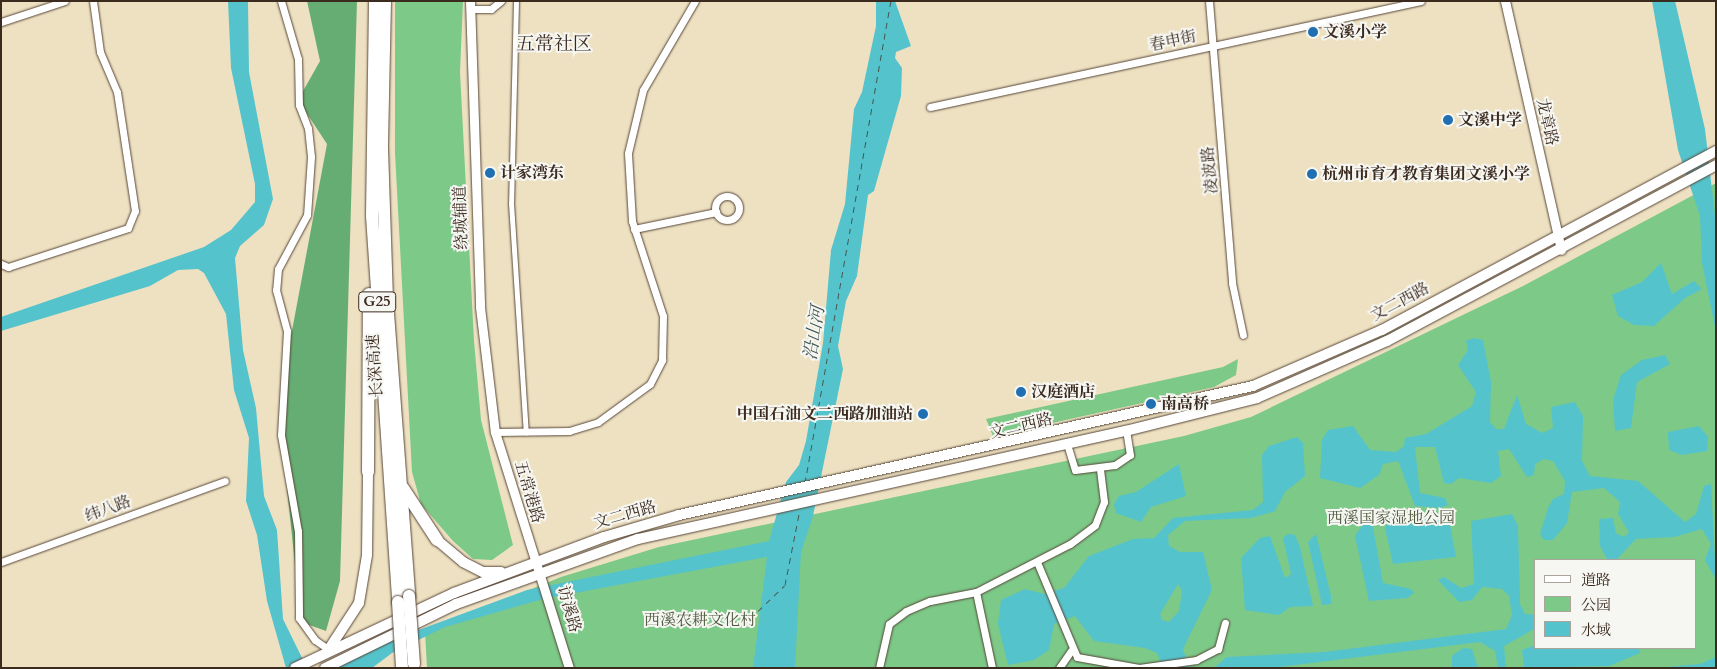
<!DOCTYPE html>
<html>
<head>
<meta charset="utf-8">
<style>
  body { margin:0 }
  #map { position:relative; width:1717px; height:669px; overflow:hidden; background:#eee1c2; font-family:Cardo,"Noto Serif SC",serif }
  div>[style] { position:absolute }
  .green>* { inset:0; background:#7dc988 }
  .forest>* { inset:0; background:#66ad74 }
  .water>* { inset:0; background:#55c3cc }
  .ferry>* { height:1px; margin-top:-0.5px; transform-origin:0; background:repeating-linear-gradient(90deg,#435852 0 6px,transparent 0 11px) }
  .roads { filter:drop-shadow(0 0 1px #564537) drop-shadow(0 0 1px #564537) }
  .pedestrian>* { height:5px; margin:-2.5px; padding:0 2.5px; transform-origin:2.5px; border-radius:2.5px; background:#fff }
  .minor>* { height:7px; margin:-3.5px; padding:0 3.5px; transform-origin:3.5px; border-radius:3.5px; background:#fff }
  .minor>.ring { margin:-3.5px; padding:0; box-sizing:content-box; background:none; border:7px solid #fff; border-radius:50% }
  .tertiary>* { height:9px; margin:-4.5px; padding:0 4.5px; transform-origin:4.5px; border-radius:4.5px; background:#fff }
  .secondary>* { height:10px; margin:-5px; padding:0 5px; transform-origin:5px; border-radius:5px; background:#fff }
  .motorway>* { height:12px; margin:-6px; padding:0 6px; transform-origin:6px; border-radius:6px; background:#fff }
  .bridges { filter:drop-shadow(0 0 1px #564537) drop-shadow(0 0 1px #564537) }
  .motorway-bridge>* { height:12px; margin:-6px; padding:0 6px; transform-origin:6px; border-radius:6px; background:#fff }
  .dots>* { width:14px; height:14px; translate:-50% -50%; box-sizing:border-box; border:2px solid #f6f6f2; border-radius:50% }
  span { translate:-50% -50%; white-space:nowrap; text-align:center; line-height:1.15; -webkit-text-stroke:4px #f6f6f2; paint-order:stroke }
  .shield-label span { padding:1px 4px; background:#f6f6f2; border:1px solid; border-radius:4px; -webkit-text-stroke-width:0 }
  .shield-label { font-size:15px; color:#3b2a1e; font-weight:700 }
  .poi-label { font-size:16px; color:#3b2a1e; font-weight:700 }
  .left { translate:0 -50%; text-align:left }
  .right { translate:-100% -50%; text-align:right }
  .street-label { font-size:16px; color:#3b2a1e }
  .park-label { font-size:16px; color:#4f5a3e }
  .water-label { font-size:18px; color:#435852; font-style:italic }
  .quarter-label { font-size:19px; color:#3b2a1e }
  .frame { position:absolute; inset:0; border:2px solid #3b2a1e; pointer-events:none }
  .legend { position:absolute; left:1534px; top:559px; width:162px; height:90px; box-sizing:border-box; background:#f6f6f2; border:1px solid #aba49d; margin:0; padding:6px 9px; list-style:none; font-size:15px; color:#3b2a1e }
  .legend li { display:flex; align-items:center; gap:10px; height:25px }
  .legend b { width:25px; border:1px solid #aba49d }
</style>
</head>
<body>
<div id="map">
  <div class="green">
    <i style="clip-path:polygon(395px 1px,463px 1px,460px 72px,474px 341px,481px 420px,513px 545px,492px 560px,473px 559px,453px 541px,421px 504px,412px 472px,395px 153px)"></i>
    <i style="clip-path:polygon(evenodd,1716px 183px,1716px 668px,427px 668px,425px 632px,561px 577px,659px 547px,1184px 436px,1251px 417px,1523px 286px,1716px 183px,1536px 560px,1696px 560px,1696px 648px,1536px 648px,1536px 560px)"></i>
    <i style="clip-path:polygon(1238px 359px,1236px 375px,1214px 387px,993px 436px,986px 419px,1223px 367px)"></i>
  </div>
  <div class="forest">
    <i style="clip-path:polygon(307px 1px,357px 1px,340px 581px,326px 631px,301px 622px,285px 469px,285px 368px,327px 144px,298px 100px,320px 61px)"></i>
  </div>
  <div class="water">
    <i style="clip-path:polygon(228px 1px,248px 1px,249px 72px,273px 199px,264px 225px,240px 246px,235px 258px,243px 350px,256px 408px,264px 496px,277px 530px,283px 619px,307px 668px,286px 668px,267px 601px,257px 535px,246px 501px,249px 438px,234px 390px,226px 314px,204px 273px,198px 269px,178px 270px,150px 286px,1px 331px,1px 317px,204px 247px,231px 230px,255px 202px,255px 184px,231px 68px)"></i>
    <i style="clip-path:polygon(876px 1px,895px 1px,911px 46px,896px 52px,895px 58px,902px 68px,901px 96px,874px 191px,868px 195px,857px 276px,846px 301px,838px 346px,843px 369px,813px 516px,801px 552px,795px 668px,753px 668px,767px 557px,543px 599px,445px 627px,392px 653px,372px 668px,337px 668px,386px 642px,527px 590px,769px 541px,786px 482px,799px 465px,806px 441px,823px 343px,831px 250px,845px 204px,854px 109px,862px 92px,876px 26px)"></i>
    <i style="clip-path:polygon(1652px 1px,1675px 1px,1705px 129px,1716px 225px,1716px 332px,1702px 263px,1700px 216px,1678px 150px)"></i>
    <i style="clip-path:polygon(1661px 263px,1672px 294px,1694px 281px,1702px 289px,1685px 298px,1654px 326px,1634px 325px,1618px 316px,1612px 295px,1642px 282px)"></i>
    <i style="clip-path:polygon(1473px 338px,1483px 340px,1491px 382px,1490px 422px,1496px 429px,1504px 429px,1517px 395px,1526px 424px,1542px 433px,1553px 428px,1551px 407px,1575px 402px,1583px 416px,1582px 461px,1590px 476px,1638px 481px,1685px 522px,1696px 514px,1704px 486px,1711px 484px,1716px 580px,1705px 560px,1711px 544px,1702px 529px,1674px 537px,1636px 539px,1617px 559px,1607px 559px,1600px 546px,1599px 519px,1613px 518px,1616px 533px,1624px 537px,1629px 532px,1618px 514px,1620px 502px,1604px 488px,1572px 492px,1567px 523px,1553px 540px,1544px 540px,1540px 534px,1548px 508px,1553px 499px,1564px 494px,1565px 481px,1553px 461px,1544px 459px,1535px 464px,1534px 475px,1527px 477px,1509px 449px,1498px 451px,1501px 476px,1491px 483px,1459px 478px,1451px 484px,1444px 483px,1435px 447px,1415px 447px,1420px 493px,1445px 498px,1448px 505px,1439px 508px,1415px 506px,1398px 461px,1383px 464px,1379px 475px,1360px 488px,1320px 478px,1322px 440px,1328px 430px,1353px 426px,1370px 450px,1396px 452px,1404px 446px,1405px 438px,1426px 434px,1472px 406px,1476px 392px,1458px 365px,1468px 350px,1466px 341px)"></i>
    <i style="clip-path:polygon(1665px 355px,1670px 364px,1637px 382px,1631px 428px,1615px 431px,1613px 400px,1621px 375px,1642px 360px)"></i>
    <i style="clip-path:polygon(1699px 426px,1708px 437px,1707px 451px,1682px 455px,1669px 450px,1668px 432px)"></i>
    <i style="clip-path:polygon(evenodd,1297px 437px,1303px 443px,1305px 476px,1285px 492px,1275px 511px,1251px 518px,1185px 521px,1168px 535px,1169px 546px,1180px 552px,1203px 552px,1212px 590px,1183px 649px,1189px 668px,1163px 668px,1157px 653px,1145px 648px,1094px 641px,1075px 616px,1054px 624px,1049px 650px,1034px 660px,1008px 665px,998px 624px,1001px 600px,1025px 589px,1044px 594px,1064px 588px,1089px 556px,1133px 539px,1154px 538px,1173px 518px,1253px 510px,1263px 502px,1262px 455px,1269px 446px,1297px 437px,1178px 584px,1182px 591px,1179px 611px,1169px 622px,1162px 620px,1160px 614px,1178px 584px)"></i>
    <i style="clip-path:polygon(1179px 464px,1186px 496px,1151px 507px,1141px 522px,1116px 513px,1114px 504px,1119px 496px,1136px 492px)"></i>
    <i style="clip-path:polygon(1448px 514px,1456px 557px,1393px 564px,1385px 528px,1388px 522px)"></i>
    <i style="clip-path:polygon(1512px 514px,1518px 526px,1520px 604px,1525px 614px,1536px 615px,1536px 628px,1504px 646px,1506px 668px,1498px 668px,1495px 651px,1480px 642px,1279px 667px,1214px 668px,1227px 657px,1324px 652px,1506px 629px,1512px 615px,1509px 596px,1502px 589px,1482px 587px,1472px 600px,1459px 602px,1438px 580px,1444px 577px,1461px 588px,1474px 584px,1471px 521px)"></i>
    <i style="clip-path:polygon(1372px 522px,1383px 583px,1411px 589px,1414px 593px,1407px 598px,1369px 601px,1355px 536px,1363px 524px)"></i>
    <i style="clip-path:polygon(1288px 534px,1295px 535px,1300px 547px,1313px 606px,1290px 607px,1279px 615px,1245px 610px,1241px 558px,1260px 538px,1270px 536px,1285px 578px,1291px 574px,1283px 538px)"></i>
    <i style="clip-path:polygon(1316px 534px,1331px 596px,1331px 604px,1322px 605px,1308px 542px)"></i>
    <i style="clip-path:polygon(1536px 645px,1639px 648px,1640px 653px,1609px 666px,1524px 668px,1522px 650px)"></i>
    <i style="clip-path:polygon(1463px 648px,1472px 649px,1478px 668px,1452px 668px,1452px 656px)"></i>
    <i style="clip-path:polygon(1716px 657px,1716px 668px,1654px 668px,1700px 664px)"></i>
  </div>
  <div class="ferry">
    <i style="left:805px;top:483px;width:490px;rotate:-79.9deg"></i>
    <i style="left:758px;top:611px;width:37px;rotate:-44deg"></i>
    <i style="left:785px;top:585px;width:77px;rotate:-78.8deg"></i>
  </div>
  <div class="roads">
    <div class="pedestrian">
      <i style="left:516px;top:1px;width:202px;rotate:91.4deg"></i>
      <i style="left:511px;top:203px;width:230px;rotate:86.3deg"></i>
    </div>
    <div class="minor">
      <i style="left:281px;top:1px;width:60px;rotate:73.7deg"></i>
      <i style="left:298px;top:59px;width:46px;rotate:88.8deg"></i>
      <i style="left:299px;top:105px;width:25px;rotate:69deg"></i>
      <i style="left:308px;top:128px;width:29px;rotate:84deg"></i>
      <i style="left:311px;top:157px;width:58px;rotate:93.9deg"></i>
      <i style="left:307px;top:215px;width:61px;rotate:118.2deg"></i>
      <i style="left:278px;top:269px;width:21px;rotate:95deg"></i>
      <i style="left:276px;top:290px;width:42px;rotate:75deg"></i>
      <i style="left:287px;top:331px;width:104px;rotate:93.3deg"></i>
      <i style="left:281px;top:435px;width:97px;rotate:80deg"></i>
      <i style="left:298px;top:531px;width:87px;rotate:89.3deg"></i>
      <i style="left:299px;top:618px;width:27px;rotate:54deg"></i>
      <i style="left:315px;top:640px;width:16px;rotate:35deg"></i>
      <i style="left:1209px;top:1px;width:283px;rotate:85.3deg"></i>
      <i style="left:1232px;top:283px;width:53px;rotate:78.1deg"></i>
      <i style="left:470px;top:9px;width:21px"></i>
      <i style="left:491px;top:9px;width:13px;rotate:-39deg"></i>
      <i style="left:1px;top:22px;width:67px;rotate:-18.2deg"></i>
      <i style="left:930px;top:107px;width:502px;rotate:-12.18deg"></i>
      <i class="ring" style="left:715px;top:196px;width:17px;height:17px"></i>
      <i style="left:634px;top:229px;width:84px;rotate:-11.7deg"></i>
      <i style="left:1px;top:264px;width:8px;rotate:23deg"></i>
      <i style="left:8px;top:267px;width:126px;rotate:-18deg"></i>
      <i style="left:128px;top:228px;width:18px;rotate:-68deg"></i>
      <i style="left:135px;top:211px;width:120px;rotate:-98.6deg"></i>
      <i style="left:117px;top:92px;width:43px;rotate:-113deg"></i>
      <i style="left:100px;top:52px;width:51px;rotate:-97.8deg"></i>
      <i style="left:495px;top:432px;width:74px;rotate:-0.8deg"></i>
      <i style="left:569px;top:431px;width:30px;rotate:-17deg"></i>
      <i style="left:598px;top:422px;width:64px;rotate:-36.2deg"></i>
      <i style="left:650px;top:384px;width:27px;rotate:-63deg"></i>
      <i style="left:662px;top:360px;width:44px;rotate:-88.7deg"></i>
      <i style="left:663px;top:316px;width:100px;rotate:-108.1deg"></i>
      <i style="left:632px;top:221px;width:68px;rotate:-93.4deg"></i>
      <i style="left:628px;top:153px;width:65px;rotate:-76.6deg"></i>
      <i style="left:643px;top:90px;width:103px;rotate:-59.7deg"></i>
      <i style="left:1067px;top:444px;width:27px;rotate:73deg"></i>
      <i style="left:1075px;top:470px;width:40px;rotate:-7.1deg"></i>
      <i style="left:1115px;top:465px;width:18px;rotate:-34deg"></i>
      <i style="left:1130px;top:455px;width:24px;rotate:-99deg"></i>
      <i style="left:1px;top:562px;width:238px;rotate:-19.9deg"></i>
      <i style="left:1037px;top:562px;width:103px;rotate:67.2deg"></i>
      <i style="left:1077px;top:657px;width:63px;rotate:10.1deg"></i>
      <i style="left:1139px;top:668px;width:58px;rotate:-8deg"></i>
      <i style="left:1196px;top:660px;width:25px;rotate:-27deg"></i>
      <i style="left:1218px;top:649px;width:27px;rotate:-75deg"></i>
      <i style="left:976px;top:592px;width:78px;rotate:78.1deg"></i>
      <i style="left:879px;top:668px;width:45px;rotate:-77.2deg"></i>
      <i style="left:889px;top:624px;width:21px;rotate:-37deg"></i>
      <i style="left:906px;top:611px;width:26px;rotate:-23deg"></i>
      <i style="left:930px;top:601px;width:47px;rotate:-11.1deg"></i>
      <i style="left:976px;top:592px;width:106px;rotate:-27.1deg"></i>
      <i style="left:1070px;top:544px;width:31px;rotate:-37deg"></i>
      <i style="left:1095px;top:525px;width:25px;rotate:-69deg"></i>
      <i style="left:1104px;top:502px;width:34px;rotate:-97deg"></i>
      <i style="left:1059px;top:668px;width:21px;rotate:-55deg"></i>
    </div>
    <div class="tertiary">
      <i style="left:470px;top:1px;width:306px;rotate:88.1deg"></i>
      <i style="left:480px;top:307px;width:126px;rotate:83.2deg"></i>
      <i style="left:495px;top:432px;width:247px;rotate:72.6deg"></i>
      <i style="left:1505px;top:1px;width:255px;rotate:77.3deg"></i>
    </div>
    <div class="secondary">
      <i style="left:437px;top:540px;width:34px;rotate:40deg"></i>
      <i style="left:463px;top:562px;width:22px;rotate:27deg"></i>
      <i style="left:483px;top:572px;width:18px"></i>
      <i style="left:331px;top:646px;width:51px;rotate:-56.9deg"></i>
      <i style="left:359px;top:603px;width:49px;rotate:-80.5deg"></i>
      <i style="left:367px;top:555px;width:83px;rotate:-89.3deg"></i>
      <i style="left:295px;top:668px;width:176px;rotate:-25.3deg"></i>
      <i style="left:454px;top:593px;width:160px;rotate:-20.5deg"></i>
      <i style="left:604px;top:537px;width:78px;rotate:-16.3deg"></i>
      <i style="left:679px;top:515px;width:588px;rotate:-12.67deg"></i>
      <i style="left:1253px;top:386px;width:141px;rotate:-23.5deg"></i>
      <i style="left:1382px;top:330px;width:379px;rotate:-28.2deg"></i>
      <i style="left:325px;top:668px;width:146px;rotate:-26deg"></i>
      <i style="left:456px;top:604px;width:193px;rotate:-19.7deg"></i>
      <i style="left:638px;top:539px;width:500px;rotate:-12.5deg"></i>
      <i style="left:1126px;top:431px;width:135px;rotate:-14.1deg"></i>
      <i style="left:1257px;top:398px;width:142px;rotate:-23.7deg"></i>
      <i style="left:1387px;top:341px;width:373px;rotate:-28.1deg"></i>
    </div>
    <div class="motorway">
      <i style="left:375px;top:1px;width:215px;rotate:90.8deg"></i>
      <i style="left:372px;top:216px;width:387px;rotate:86.1deg"></i>
      <i style="left:385px;top:1px;width:148px;rotate:91.2deg"></i>
      <i style="left:382px;top:149px;width:151px;rotate:88.1deg"></i>
      <i style="left:387px;top:300px;width:297px;rotate:85.7deg"></i>
      <i style="left:368px;top:472px;width:178px;rotate:-89.7deg"></i>
      <i style="left:403px;top:488px;width:62px;rotate:56.8deg"></i>
    </div>
  </div>
  <div class="bridges">
    <div class="motorway-bridge">
      <i style="left:409px;top:596px;width:68px;rotate:85.8deg"></i>
      <i style="left:398px;top:602px;width:66px;rotate:86.5deg"></i>
    </div>
  </div>
  <div class="dots">
    <i style="left:1313px;top:32px;background:#1f6fb2"></i>
    <i style="left:1448px;top:120px;background:#1f6fb2"></i>
    <i style="left:490px;top:173px;background:#1f6fb2"></i>
    <i style="left:1312px;top:174px;background:#1f6fb2"></i>
    <i style="left:1021px;top:392px;background:#1f6fb2"></i>
    <i style="left:1151px;top:404px;background:#1f6fb2"></i>
    <i style="left:923px;top:414px;background:#1f6fb2"></i>
  </div>
  <div class="shield-label">
    <span style="left:377px;top:302px">G25</span>
  </div>
  <div class="poi-label">
    <span class="left" style="left:1323px;top:32px">文溪小学</span>
    <span class="left" style="left:1458px;top:120px">文溪中学</span>
    <span class="left" style="left:500px;top:173px">计家湾东</span>
    <span class="left" style="left:1322px;top:174px">杭州市育才教育集团文溪小学</span>
    <span class="left" style="left:1031px;top:392px">汉庭酒店</span>
    <span class="left" style="left:1161px;top:404px">南高桥</span>
    <span class="right" style="left:913px;top:414px">中国石油文二西路加油站</span>
  </div>
  <div class="street-label">
    <span style="left:1173px;top:41px;rotate:-12deg">春申街</span>
    <span style="left:1547px;top:122px;rotate:77deg">龙章路</span>
    <span style="left:1210px;top:170px;rotate:-95deg">凌波路</span>
    <span style="left:461px;top:218px;rotate:-92deg">绕城辅道</span>
    <span style="left:1400px;top:302px;rotate:-28deg">文二西路</span>
    <span style="left:375px;top:366px;rotate:-94deg">长深高速</span>
    <span style="left:1021px;top:426px;rotate:-13deg">文二西路</span>
    <span style="left:529px;top:492px;rotate:73deg">五常港路</span>
    <span style="left:108px;top:509px;rotate:-20deg">纬八路</span>
    <span style="left:625px;top:515px;rotate:-16deg">文二西路</span>
    <span style="left:569px;top:609px;rotate:74deg">访溪路</span>
  </div>
  <div class="park-label">
    <span style="left:1391px;top:518px">西溪国家湿地公园</span>
    <span style="left:700px;top:620px">西溪农耕文化村</span>
  </div>
  <div class="water-label">
    <span style="left:815px;top:333px;rotate:-81deg">沿山河</span>
  </div>
  <div class="quarter-label">
    <span style="left:554px;top:45px">五常社区</span>
  </div>
  <div class="frame"></div>
  <ul class="legend">
  <li><b style="height:6px;background:#fff"></b>道路</li>
  <li><b style="height:14px;background:#7dc988"></b>公园</li>
  <li><b style="height:14px;background:#55c3cc"></b>水域</li>
  </ul>
</div>
</body>
</html>
